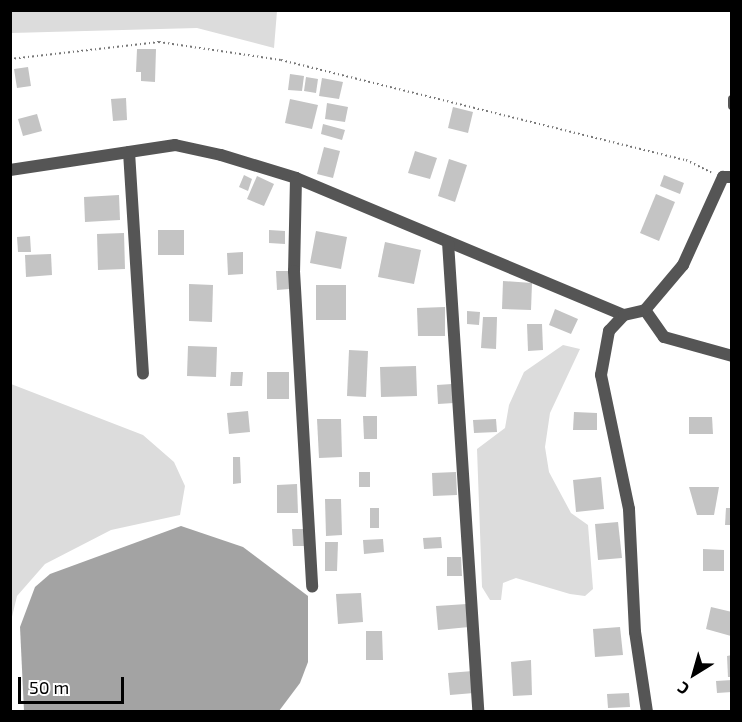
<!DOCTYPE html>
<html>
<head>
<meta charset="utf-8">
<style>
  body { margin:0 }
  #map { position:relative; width:742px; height:722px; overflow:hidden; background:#fff; font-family:"Exo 2",sans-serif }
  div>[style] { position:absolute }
  .green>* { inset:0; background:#dcdcdc }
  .water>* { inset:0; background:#a3a3a3 }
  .building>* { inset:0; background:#c4c4c4 }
  .path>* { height:2px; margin-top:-1px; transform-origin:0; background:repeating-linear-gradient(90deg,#777 0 1.5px,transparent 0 4.5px) }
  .lane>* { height:8px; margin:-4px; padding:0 4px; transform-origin:4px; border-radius:4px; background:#555 }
  .street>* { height:12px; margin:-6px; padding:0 6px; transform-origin:6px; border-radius:6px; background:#555 }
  span { translate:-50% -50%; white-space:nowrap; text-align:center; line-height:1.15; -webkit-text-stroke:4.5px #fff; paint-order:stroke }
  .frame { position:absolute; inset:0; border:12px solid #000; pointer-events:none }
  .north { position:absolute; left:664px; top:644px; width:60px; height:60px; -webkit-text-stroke:4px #fff; paint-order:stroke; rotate:217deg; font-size:16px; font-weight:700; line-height:24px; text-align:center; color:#000 }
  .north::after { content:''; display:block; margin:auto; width:21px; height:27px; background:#000; clip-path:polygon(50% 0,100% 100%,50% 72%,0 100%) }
  .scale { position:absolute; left:18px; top:677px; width:106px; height:27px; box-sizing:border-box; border:3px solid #000; border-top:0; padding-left:8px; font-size:18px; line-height:21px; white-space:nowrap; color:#000; -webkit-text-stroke:4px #fff; paint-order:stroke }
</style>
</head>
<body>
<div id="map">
  <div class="green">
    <i style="clip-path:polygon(10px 11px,277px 11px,274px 48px,197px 28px,11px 33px)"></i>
    <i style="clip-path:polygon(563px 345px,580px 349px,550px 413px,545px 447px,549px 472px,571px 513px,588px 525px,593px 589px,585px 596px,570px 594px,516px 578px,503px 583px,501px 600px,490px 600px,482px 587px,477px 449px,505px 428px,509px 405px,524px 372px)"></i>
    <i style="clip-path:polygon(11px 384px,143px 435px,174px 462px,185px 486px,180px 515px,111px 530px,45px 564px,17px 596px,11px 621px)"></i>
  </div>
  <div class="water">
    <i style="clip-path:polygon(181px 526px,243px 547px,308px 596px,308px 662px,300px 683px,279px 711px,24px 711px,20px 627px,35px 587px,50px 574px)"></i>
  </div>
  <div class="building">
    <i style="clip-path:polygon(137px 49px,156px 49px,155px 82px,141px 81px,141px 72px,136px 72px)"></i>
    <i style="clip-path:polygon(28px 67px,31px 86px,17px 88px,14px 69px)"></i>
    <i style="clip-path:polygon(290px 74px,304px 76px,302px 91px,288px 90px)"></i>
    <i style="clip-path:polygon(306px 77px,318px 79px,316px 93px,304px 91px)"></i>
    <i style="clip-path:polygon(322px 78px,343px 82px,339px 99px,319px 96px)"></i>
    <i style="clip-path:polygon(126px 98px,127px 120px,113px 121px,111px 99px)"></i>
    <i style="clip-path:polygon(290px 99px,318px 105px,312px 129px,285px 123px)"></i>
    <i style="clip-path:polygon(327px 103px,348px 107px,345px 122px,325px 119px)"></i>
    <i style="clip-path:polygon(453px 107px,473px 112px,468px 133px,448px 128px)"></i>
    <i style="clip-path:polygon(37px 114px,42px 131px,23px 136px,18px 119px)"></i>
    <i style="clip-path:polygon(323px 124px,345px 130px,342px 140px,321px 134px)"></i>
    <i style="clip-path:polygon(324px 147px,340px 151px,333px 178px,317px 174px)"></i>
    <i style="clip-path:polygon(415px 151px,437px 158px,430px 179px,408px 173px)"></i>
    <i style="clip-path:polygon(449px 159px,467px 165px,455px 202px,438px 196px)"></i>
    <i style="clip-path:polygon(244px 175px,252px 179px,248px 191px,239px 187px)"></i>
    <i style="clip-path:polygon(664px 175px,684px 183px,680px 194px,660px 186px)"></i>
    <i style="clip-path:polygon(257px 176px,274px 184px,264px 206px,247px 199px)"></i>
    <i style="clip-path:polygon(656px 194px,675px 202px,659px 241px,640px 233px)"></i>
    <i style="clip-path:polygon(119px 195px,120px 220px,85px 222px,84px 197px)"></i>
    <i style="clip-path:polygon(158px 230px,184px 230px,184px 255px,158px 255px)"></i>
    <i style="clip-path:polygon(269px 230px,285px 231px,285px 244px,269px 243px)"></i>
    <i style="clip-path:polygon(316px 231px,347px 237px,341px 269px,310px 263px)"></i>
    <i style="clip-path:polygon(124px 233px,125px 269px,98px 270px,97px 234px)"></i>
    <i style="clip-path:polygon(30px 236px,31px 252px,18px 252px,17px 237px)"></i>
    <i style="clip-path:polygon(385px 242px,421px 250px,414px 284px,378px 277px)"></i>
    <i style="clip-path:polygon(243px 252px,243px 274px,228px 275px,227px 253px)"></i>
    <i style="clip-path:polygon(51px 254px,52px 275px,26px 277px,25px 255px)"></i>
    <i style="clip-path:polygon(276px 271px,289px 271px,289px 289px,277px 290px)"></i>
    <i style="clip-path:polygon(503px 281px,532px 283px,531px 310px,502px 309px)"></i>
    <i style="clip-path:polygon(189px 284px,213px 285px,212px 322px,189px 321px)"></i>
    <i style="clip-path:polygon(316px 285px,346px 285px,346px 320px,316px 320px)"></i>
    <i style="clip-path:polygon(445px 307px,445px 336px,418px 336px,417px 308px)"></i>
    <i style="clip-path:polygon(555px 309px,578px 319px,571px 334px,549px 325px)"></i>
    <i style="clip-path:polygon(467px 311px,480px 312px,479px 325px,467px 324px)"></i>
    <i style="clip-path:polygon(483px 317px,497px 317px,496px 349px,481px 348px)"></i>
    <i style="clip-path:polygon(527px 324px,542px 324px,543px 350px,528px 351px)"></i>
    <i style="clip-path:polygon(188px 346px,217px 347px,216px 377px,187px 376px)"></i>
    <i style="clip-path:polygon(349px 350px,368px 351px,366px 397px,347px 396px)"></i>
    <i style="clip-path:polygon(416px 366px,417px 396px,381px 397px,380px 367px)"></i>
    <i style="clip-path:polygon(231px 372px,243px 372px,242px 386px,230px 386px)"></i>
    <i style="clip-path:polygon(267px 372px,289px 372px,289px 399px,267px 399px)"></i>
    <i style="clip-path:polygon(452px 384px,454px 403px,438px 404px,437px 385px)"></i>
    <i style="clip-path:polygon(248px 411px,250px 432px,229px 434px,227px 413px)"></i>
    <i style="clip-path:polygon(574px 412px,597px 413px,597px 430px,573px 430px)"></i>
    <i style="clip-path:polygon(363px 416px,377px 416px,377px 439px,364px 439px)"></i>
    <i style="clip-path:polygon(689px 417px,712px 417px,713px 434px,689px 434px)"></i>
    <i style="clip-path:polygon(317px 419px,341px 419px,342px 457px,319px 458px)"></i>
    <i style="clip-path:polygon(496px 419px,497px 432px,474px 433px,473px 420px)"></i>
    <i style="clip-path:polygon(233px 457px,240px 457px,241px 483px,233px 484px)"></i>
    <i style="clip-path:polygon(359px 472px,370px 472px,370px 487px,359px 487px)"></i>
    <i style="clip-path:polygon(456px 472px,457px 495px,433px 496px,432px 473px)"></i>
    <i style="clip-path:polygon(601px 477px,604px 509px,576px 512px,573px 480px)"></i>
    <i style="clip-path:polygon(297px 484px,298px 513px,277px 513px,277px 485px)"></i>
    <i style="clip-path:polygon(689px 487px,719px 487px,714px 515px,697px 515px)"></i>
    <i style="clip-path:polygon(325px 499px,341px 499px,342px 535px,326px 536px)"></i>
    <i style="clip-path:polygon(370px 508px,379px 508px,379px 528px,370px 528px)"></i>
    <i style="clip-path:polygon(726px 508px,732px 508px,732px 525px,725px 525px)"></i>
    <i style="clip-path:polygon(618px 522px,622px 558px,598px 560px,595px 524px)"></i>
    <i style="clip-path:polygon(292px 529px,304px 529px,304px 546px,293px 546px)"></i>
    <i style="clip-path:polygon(441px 537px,442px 548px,424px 549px,423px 538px)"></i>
    <i style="clip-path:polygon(383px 539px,384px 552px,364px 554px,363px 540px)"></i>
    <i style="clip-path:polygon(325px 542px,338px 542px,337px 571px,325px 571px)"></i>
    <i style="clip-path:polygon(703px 549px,724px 550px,724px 571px,703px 571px)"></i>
    <i style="clip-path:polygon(447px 557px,461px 557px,462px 576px,447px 576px)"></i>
    <i style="clip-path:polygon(361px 593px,363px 622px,338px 624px,336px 594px)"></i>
    <i style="clip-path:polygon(467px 604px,469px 627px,438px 630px,436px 606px)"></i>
    <i style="clip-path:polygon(711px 607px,732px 612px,731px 636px,706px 629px)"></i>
    <i style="clip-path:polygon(620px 627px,623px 655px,595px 657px,593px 629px)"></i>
    <i style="clip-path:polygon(366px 631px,382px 631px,383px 660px,366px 660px)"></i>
    <i style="clip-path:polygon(732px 655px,732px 677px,728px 677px,727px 656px)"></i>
    <i style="clip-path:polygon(531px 660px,532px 695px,513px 696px,511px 662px)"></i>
    <i style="clip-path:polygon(473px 671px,474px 693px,450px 695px,448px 673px)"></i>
    <i style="clip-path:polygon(732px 680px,732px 692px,717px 693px,716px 681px)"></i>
    <i style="clip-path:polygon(629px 693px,630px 707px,608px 708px,607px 694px)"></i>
  </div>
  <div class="path">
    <i style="left:10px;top:59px;width:150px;rotate:-6.5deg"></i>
    <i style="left:159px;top:42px;width:123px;rotate:8.4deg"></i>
    <i style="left:281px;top:60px;width:417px;rotate:13.9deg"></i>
    <i style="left:686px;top:160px;width:28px;rotate:26deg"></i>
  </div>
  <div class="lane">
    <i style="left:732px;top:99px;width:7px;rotate:90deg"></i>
  </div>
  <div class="street">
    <i style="left:129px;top:152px;width:222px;rotate:86.4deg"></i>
    <i style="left:10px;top:170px;width:167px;rotate:-8.6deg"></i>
    <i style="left:175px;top:145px;width:47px;rotate:12.3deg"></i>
    <i style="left:221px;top:155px;width:78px;rotate:17deg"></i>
    <i style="left:296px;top:178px;width:355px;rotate:22.7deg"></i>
    <i style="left:296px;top:178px;width:93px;rotate:91.2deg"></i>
    <i style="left:294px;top:271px;width:316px;rotate:86.7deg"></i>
    <i style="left:448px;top:242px;width:471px;rotate:86.3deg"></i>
    <i style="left:645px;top:310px;width:33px;rotate:55deg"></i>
    <i style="left:664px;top:337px;width:71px;rotate:15.6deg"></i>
    <i style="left:647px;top:712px;width:81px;rotate:-98.5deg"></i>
    <i style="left:635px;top:632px;width:123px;rotate:-92.8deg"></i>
    <i style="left:629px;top:509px;width:137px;rotate:-101.8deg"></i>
    <i style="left:601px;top:375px;width:45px;rotate:-79.7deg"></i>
    <i style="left:609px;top:331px;width:22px;rotate:-47deg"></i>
    <i style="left:624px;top:315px;width:22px;rotate:-13deg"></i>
    <i style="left:645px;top:310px;width:59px;rotate:-49.8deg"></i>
    <i style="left:683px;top:265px;width:97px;rotate:-65.6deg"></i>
    <i style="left:723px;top:177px;width:9px"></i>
  </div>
  <div class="frame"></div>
  <div class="north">С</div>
  <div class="scale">50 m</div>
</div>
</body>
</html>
